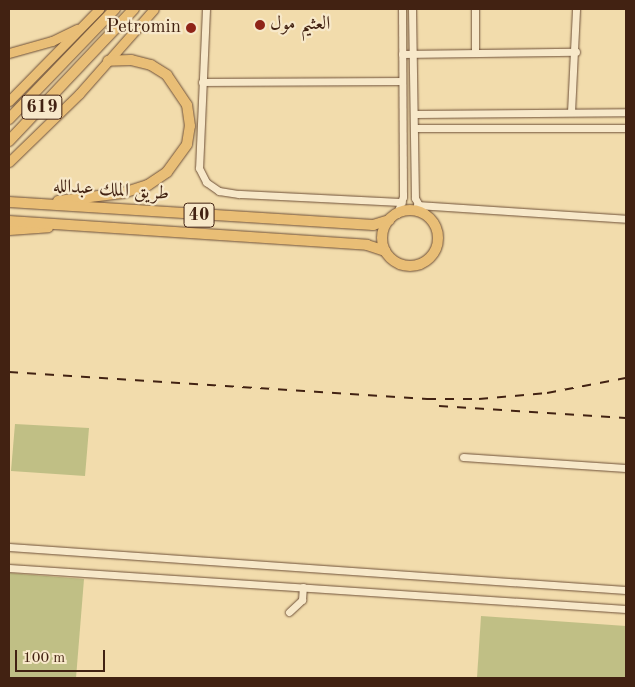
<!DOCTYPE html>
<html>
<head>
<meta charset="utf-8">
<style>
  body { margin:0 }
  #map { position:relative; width:635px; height:687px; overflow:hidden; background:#f2dcac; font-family:"Old Standard TT",Amiri,serif }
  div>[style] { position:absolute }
  .green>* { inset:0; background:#c0bf85 }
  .roads { filter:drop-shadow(0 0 1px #6e5038) drop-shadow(0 0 1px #6e5038) }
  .minor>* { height:7px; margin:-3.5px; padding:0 3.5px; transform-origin:3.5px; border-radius:3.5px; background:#f7e8c9 }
  .major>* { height:9px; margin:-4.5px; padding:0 4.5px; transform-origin:4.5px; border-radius:4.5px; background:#e9be76 }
  .highway>* { height:10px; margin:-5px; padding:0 5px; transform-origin:5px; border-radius:5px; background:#e9be76 }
  .highway>.ring { margin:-5px; padding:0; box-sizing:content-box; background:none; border:10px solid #e9be76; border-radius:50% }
  .rail>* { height:2px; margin-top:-1px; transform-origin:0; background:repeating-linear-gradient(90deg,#422212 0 9px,transparent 0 18px) }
  .dots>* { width:14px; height:14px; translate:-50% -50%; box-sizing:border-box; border:2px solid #f7e8c9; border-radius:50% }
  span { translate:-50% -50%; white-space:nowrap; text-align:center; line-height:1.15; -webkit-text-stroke:4.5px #f7e8c9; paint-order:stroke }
  .shield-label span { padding:1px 4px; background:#f7e8c9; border:1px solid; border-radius:4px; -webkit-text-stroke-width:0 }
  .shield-label { font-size:18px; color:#422212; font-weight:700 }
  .poi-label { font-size:19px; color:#422212 }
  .left { translate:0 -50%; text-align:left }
  .right { translate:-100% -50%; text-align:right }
  .street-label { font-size:19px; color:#422212 }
  .frame { position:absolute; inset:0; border:10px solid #422212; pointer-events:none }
  .scale { position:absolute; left:15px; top:650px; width:90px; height:22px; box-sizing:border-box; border:2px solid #422212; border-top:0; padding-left:6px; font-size:15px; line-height:18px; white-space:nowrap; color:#422212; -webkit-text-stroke:4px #f7e8c9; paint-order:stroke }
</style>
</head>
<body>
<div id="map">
  <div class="green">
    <i style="clip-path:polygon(15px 424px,89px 428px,85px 476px,11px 471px)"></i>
    <i style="clip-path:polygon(9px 573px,84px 579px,76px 678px,9px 678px)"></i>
    <i style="clip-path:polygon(481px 616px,626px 626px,626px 678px,477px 678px)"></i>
  </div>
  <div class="roads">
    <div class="minor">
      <i style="left:206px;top:9px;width:159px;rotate:92.5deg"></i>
      <i style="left:199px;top:168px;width:16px;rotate:63deg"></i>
      <i style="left:206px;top:182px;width:16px;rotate:35deg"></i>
      <i style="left:219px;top:191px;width:20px;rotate:9deg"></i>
      <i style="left:239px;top:194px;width:163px;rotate:2.8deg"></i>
      <i style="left:412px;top:9px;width:189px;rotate:89.1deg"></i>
      <i style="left:415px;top:198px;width:18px;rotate:61deg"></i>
      <i style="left:475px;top:52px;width:43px;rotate:-90deg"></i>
      <i style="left:402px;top:54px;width:174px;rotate:-0.7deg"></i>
      <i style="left:202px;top:82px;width:200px;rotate:-0.3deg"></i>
      <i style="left:571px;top:112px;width:103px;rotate:-87.2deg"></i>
      <i style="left:414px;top:114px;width:212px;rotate:-0.5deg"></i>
      <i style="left:415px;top:128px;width:211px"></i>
      <i style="left:417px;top:205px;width:209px;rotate:3.8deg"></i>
      <i style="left:397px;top:214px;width:18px;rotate:-71deg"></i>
      <i style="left:403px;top:197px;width:188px;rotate:-90.3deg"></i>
      <i style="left:463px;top:457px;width:163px;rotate:3.9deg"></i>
      <i style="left:9px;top:547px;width:618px;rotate:3.99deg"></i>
      <i style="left:9px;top:568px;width:618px;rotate:3.8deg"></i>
      <i style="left:289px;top:612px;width:18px;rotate:-43deg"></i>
      <i style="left:302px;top:600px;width:13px;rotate:-86deg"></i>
    </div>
    <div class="major">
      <i style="left:9px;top:53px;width:45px;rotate:-15.6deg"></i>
      <i style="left:52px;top:41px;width:28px;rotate:-26deg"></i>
      <i style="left:9px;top:101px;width:129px;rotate:-45.6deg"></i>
      <i style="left:9px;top:162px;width:98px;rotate:-44.2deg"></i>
      <i style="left:79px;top:94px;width:113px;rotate:-48.6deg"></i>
      <i style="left:9px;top:230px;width:39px;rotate:-4deg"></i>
    </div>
    <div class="highway">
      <i style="left:9px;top:119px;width:153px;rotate:-46.1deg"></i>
      <i style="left:9px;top:141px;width:182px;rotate:-46.6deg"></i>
      <i style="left:58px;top:201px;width:65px;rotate:-7deg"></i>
      <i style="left:123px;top:193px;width:26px;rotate:-18deg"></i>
      <i style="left:148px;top:185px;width:23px;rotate:-34deg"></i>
      <i style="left:167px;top:172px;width:34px;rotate:-54deg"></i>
      <i style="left:187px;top:144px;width:18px;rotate:-81deg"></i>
      <i style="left:190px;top:126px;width:21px;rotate:-98deg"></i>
      <i style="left:187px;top:105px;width:36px;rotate:-124deg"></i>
      <i style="left:167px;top:75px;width:19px;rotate:-148deg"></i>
      <i style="left:151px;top:65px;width:21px;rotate:-166deg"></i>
      <i style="left:131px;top:60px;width:23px;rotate:178deg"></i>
      <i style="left:9px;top:202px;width:365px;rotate:3.6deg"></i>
      <i style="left:373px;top:225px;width:17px;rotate:-17deg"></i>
      <i class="ring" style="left:382px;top:210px;width:46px;height:46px"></i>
      <i style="left:9px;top:221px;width:359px;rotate:3.8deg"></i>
      <i style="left:367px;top:245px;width:19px;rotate:18deg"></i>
    </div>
  </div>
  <div class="rail">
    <i style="left:9px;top:372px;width:419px;rotate:3.7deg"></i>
    <i style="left:427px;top:399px;width:52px"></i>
    <i style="left:479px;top:399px;width:68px;rotate:-5deg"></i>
    <i style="left:547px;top:393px;width:80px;rotate:-10.8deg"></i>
    <i style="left:439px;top:406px;width:187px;rotate:3.7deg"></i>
  </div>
  <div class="dots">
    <i style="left:260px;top:25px;background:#8f2418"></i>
    <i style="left:191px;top:28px;background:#8f2418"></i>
  </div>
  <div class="shield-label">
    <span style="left:42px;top:107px">619</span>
    <span style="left:199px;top:215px">40</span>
  </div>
  <div class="poi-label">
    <span class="left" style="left:270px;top:25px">العثيم مول</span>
    <span class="right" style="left:181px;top:28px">Petromin</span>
  </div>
  <div class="street-label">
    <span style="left:111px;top:191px;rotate:4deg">طريق الملك عبدالله</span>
  </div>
  <div class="frame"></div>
  <div class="scale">100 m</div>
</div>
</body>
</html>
